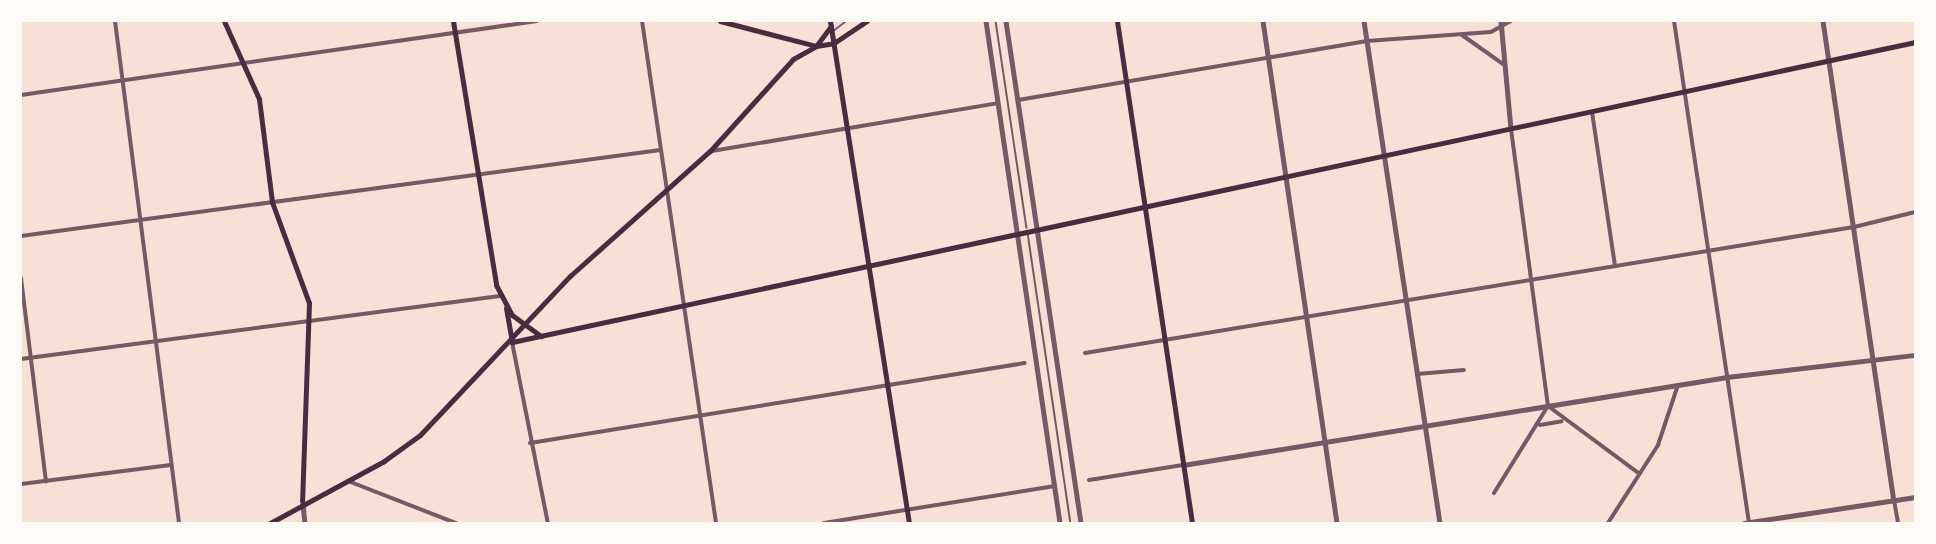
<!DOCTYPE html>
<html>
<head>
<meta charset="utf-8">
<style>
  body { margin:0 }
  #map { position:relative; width:1936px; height:544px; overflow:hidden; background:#f7e1d7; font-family:"Golos Text",sans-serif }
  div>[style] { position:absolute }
  .service>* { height:1.5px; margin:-0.75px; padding:0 0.75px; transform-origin:0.75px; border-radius:0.75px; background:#755966 }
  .pedestrian>* { height:2px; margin:-1px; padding:0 1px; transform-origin:1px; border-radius:1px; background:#755966 }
  .minor>* { height:4px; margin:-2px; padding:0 2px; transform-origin:2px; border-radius:2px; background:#755966 }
  .tertiary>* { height:4.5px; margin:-2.25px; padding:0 2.25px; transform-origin:2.25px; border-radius:2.25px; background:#755966 }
  .secondary>* { height:5px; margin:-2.5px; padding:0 2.5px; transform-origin:2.5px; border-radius:2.5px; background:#4a2c40 }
  .primary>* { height:5px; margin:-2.5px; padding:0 2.5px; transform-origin:2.5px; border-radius:2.5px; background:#4a2c40 }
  span { translate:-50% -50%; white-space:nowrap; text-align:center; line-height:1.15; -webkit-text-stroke:6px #fffaf5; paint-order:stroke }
  .frame { position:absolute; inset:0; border:22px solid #fffaf5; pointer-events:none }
</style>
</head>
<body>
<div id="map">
  <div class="service">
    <i style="left:996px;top:21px;width:209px;rotate:81.5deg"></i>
    <i style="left:1028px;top:233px;width:293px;rotate:81.6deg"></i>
  </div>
  <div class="pedestrian">
    <i style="left:832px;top:32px;width:18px;rotate:-38deg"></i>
  </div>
  <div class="minor">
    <i style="left:115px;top:21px;width:506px;rotate:82.73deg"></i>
    <i style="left:642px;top:21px;width:507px;rotate:81.61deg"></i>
    <i style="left:1674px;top:21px;width:508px;rotate:81.5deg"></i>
    <i style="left:1462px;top:35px;width:50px;rotate:35.3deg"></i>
    <i style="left:21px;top:95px;width:521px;rotate:-8.16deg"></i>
    <i style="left:1018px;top:100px;width:354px;rotate:-9.6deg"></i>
    <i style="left:1367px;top:41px;width:124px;rotate:-4.2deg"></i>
    <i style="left:1491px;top:32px;width:23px;rotate:-29deg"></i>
    <i style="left:1592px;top:112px;width:156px;rotate:81.5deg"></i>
    <i style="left:1511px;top:129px;width:279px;rotate:82.4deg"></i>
    <i style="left:712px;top:151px;width:290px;rotate:-9.5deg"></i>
    <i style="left:21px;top:236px;width:645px;rotate:-7.67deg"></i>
    <i style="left:21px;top:278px;width:205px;rotate:83deg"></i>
    <i style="left:512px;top:342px;width:185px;rotate:78.8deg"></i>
    <i style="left:1085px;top:353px;width:779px;rotate:-9.31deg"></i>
    <i style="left:1854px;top:227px;width:63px;rotate:-13.8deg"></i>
    <i style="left:21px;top:359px;width:483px;rotate:-7.5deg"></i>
    <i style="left:1417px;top:374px;width:47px;rotate:-4.9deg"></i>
    <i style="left:1548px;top:406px;width:114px;rotate:36.5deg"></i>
    <i style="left:1540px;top:425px;width:22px;rotate:-10deg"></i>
    <i style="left:530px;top:443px;width:501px;rotate:-9.18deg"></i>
    <i style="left:1089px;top:480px;width:95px;rotate:-9.1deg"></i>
    <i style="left:348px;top:481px;width:116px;rotate:21.3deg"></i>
    <i style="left:21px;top:484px;width:151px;rotate:-7.2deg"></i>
    <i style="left:1494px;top:493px;width:102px;rotate:-58.2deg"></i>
    <i style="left:1894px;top:500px;width:23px;rotate:80deg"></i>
    <i style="left:824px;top:523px;width:234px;rotate:-9.1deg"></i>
    <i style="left:1608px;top:523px;width:93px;rotate:-57.3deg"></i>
    <i style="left:1658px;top:445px;width:63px;rotate:-71.6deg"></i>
  </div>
  <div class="tertiary">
    <i style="left:986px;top:21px;width:507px;rotate:81.61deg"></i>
    <i style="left:1006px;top:21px;width:508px;rotate:81.5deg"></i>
    <i style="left:1263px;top:21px;width:507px;rotate:81.61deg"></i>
    <i style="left:1364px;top:21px;width:508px;rotate:81.39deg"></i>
    <i style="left:1501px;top:21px;width:108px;rotate:84.7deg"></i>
    <i style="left:1823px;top:21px;width:484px;rotate:81.6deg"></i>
    <i style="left:1183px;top:465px;width:551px;rotate:-9.19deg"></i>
    <i style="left:1727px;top:377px;width:189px;rotate:-6.7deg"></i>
    <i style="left:303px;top:504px;width:19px;rotate:84deg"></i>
    <i style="left:1744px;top:523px;width:173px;rotate:-8.6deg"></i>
  </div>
  <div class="secondary">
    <i style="left:224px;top:21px;width:85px;rotate:65.8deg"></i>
    <i style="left:259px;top:99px;width:104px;rotate:82.8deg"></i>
    <i style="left:272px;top:202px;width:108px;rotate:69.9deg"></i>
    <i style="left:309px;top:303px;width:198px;rotate:92deg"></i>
    <i style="left:453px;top:21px;width:267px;rotate:80.7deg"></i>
    <i style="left:496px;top:285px;width:34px;rotate:62deg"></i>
    <i style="left:512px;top:315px;width:36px;rotate:36deg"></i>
    <i style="left:720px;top:21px;width:99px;rotate:14.6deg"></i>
    <i style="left:816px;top:46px;width:18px;rotate:-9deg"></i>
    <i style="left:834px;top:43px;width:40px;rotate:-34deg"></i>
    <i style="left:506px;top:308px;width:35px;rotate:80deg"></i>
    <i style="left:512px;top:342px;width:1435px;rotate:-12.07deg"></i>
    <i style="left:270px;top:523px;width:130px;rotate:-28.5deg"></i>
    <i style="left:384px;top:461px;width:44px;rotate:-35.8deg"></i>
    <i style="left:420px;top:435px;width:219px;rotate:-46.7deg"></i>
    <i style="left:570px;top:276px;width:188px;rotate:-41.8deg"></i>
    <i style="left:710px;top:151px;width:124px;rotate:-47.9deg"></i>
    <i style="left:793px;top:59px;width:26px;rotate:-29deg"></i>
  </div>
  <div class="primary">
    <i style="left:830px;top:21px;width:508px;rotate:81.06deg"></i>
    <i style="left:1117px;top:21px;width:508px;rotate:81.5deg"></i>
    <i style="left:816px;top:46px;width:25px;rotate:-53deg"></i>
  </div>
  <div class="frame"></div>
</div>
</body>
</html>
